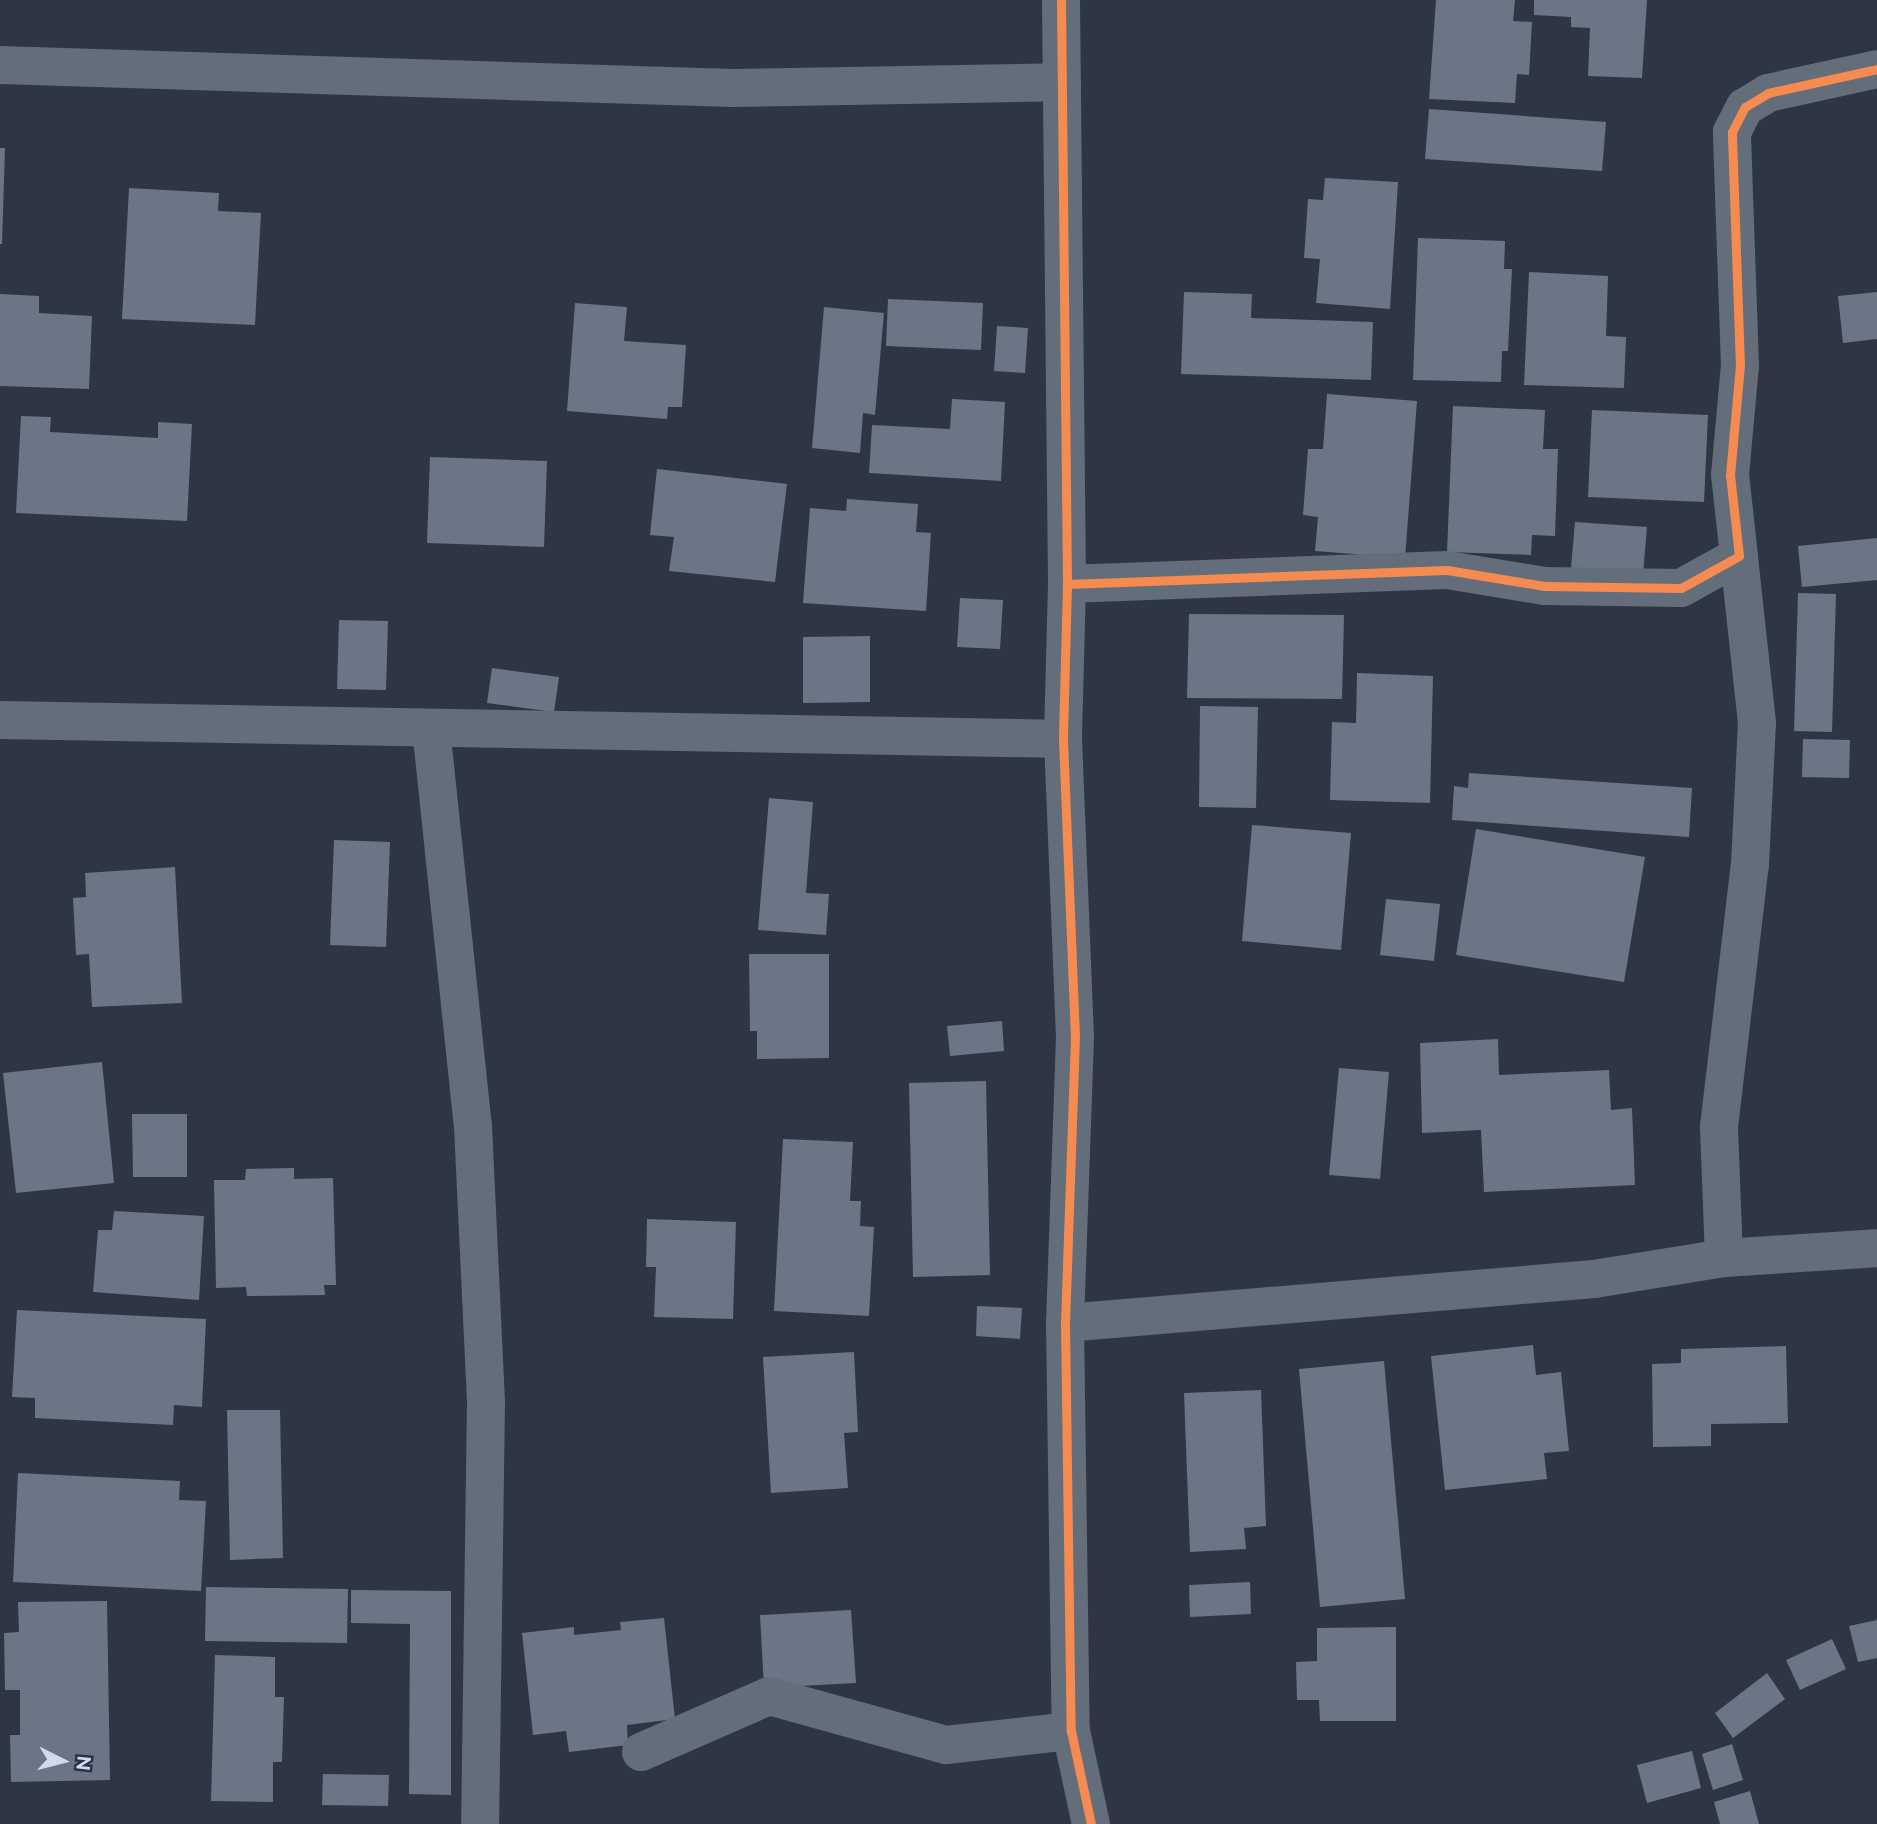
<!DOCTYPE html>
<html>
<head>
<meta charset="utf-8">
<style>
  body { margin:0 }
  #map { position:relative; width:1877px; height:1824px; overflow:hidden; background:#2e3644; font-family:Raleway,sans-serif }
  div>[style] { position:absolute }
  .building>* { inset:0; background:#6c7585 }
  .street>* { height:38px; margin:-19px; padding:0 19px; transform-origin:19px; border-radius:19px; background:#646d7a }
  .cycleway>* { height:9px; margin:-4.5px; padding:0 4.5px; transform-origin:4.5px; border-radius:4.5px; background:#f68b52 }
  span { translate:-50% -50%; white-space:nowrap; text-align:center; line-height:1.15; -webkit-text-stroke:7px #25344d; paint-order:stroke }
  .north { position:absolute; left:28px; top:1726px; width:70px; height:70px; -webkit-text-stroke:5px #25344d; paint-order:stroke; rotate:96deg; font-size:19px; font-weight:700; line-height:28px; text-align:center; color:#d1dbeb }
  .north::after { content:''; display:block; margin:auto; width:24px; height:32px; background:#d1dbeb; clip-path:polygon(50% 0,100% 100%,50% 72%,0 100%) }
</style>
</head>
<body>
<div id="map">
  <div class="building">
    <i style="clip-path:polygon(1436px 0,1515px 0,1513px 21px,1532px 22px,1529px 75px,1517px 74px,1515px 103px,1429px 99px)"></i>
    <i style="clip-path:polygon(1534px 0,1647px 0,1642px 78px,1588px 76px,1590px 28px,1571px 27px,1571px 17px,1534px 15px)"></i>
    <i style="clip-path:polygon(1429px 109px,1606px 122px,1602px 171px,1425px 159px)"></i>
    <i style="clip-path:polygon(0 148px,5px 148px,2px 244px,0 244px)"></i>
    <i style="clip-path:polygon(1325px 178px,1398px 182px,1390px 309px,1316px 303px,1320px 259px,1304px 258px,1308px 199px,1323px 200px)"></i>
    <i style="clip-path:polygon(129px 188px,219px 193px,218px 211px,261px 213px,255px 325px,122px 319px)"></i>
    <i style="clip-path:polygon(1418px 238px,1505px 241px,1504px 269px,1512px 269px,1508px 351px,1502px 351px,1501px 382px,1413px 380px)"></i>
    <i style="clip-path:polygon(1529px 272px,1608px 276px,1606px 336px,1626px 337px,1624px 388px,1524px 385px)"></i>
    <i style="clip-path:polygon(1184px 292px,1252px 294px,1251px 318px,1373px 322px,1371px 380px,1181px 374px)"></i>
    <i style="clip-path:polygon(1877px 292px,1877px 339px,1843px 343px,1838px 296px)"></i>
    <i style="clip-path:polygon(0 294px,39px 296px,39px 313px,92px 316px,89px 389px,0 386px)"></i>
    <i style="clip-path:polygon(888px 299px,983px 303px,981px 350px,886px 346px)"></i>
    <i style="clip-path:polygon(575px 303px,627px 307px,624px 341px,686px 345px,682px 407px,668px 407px,667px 419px,567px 411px)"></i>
    <i style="clip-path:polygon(824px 307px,884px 313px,875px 415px,863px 413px,860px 453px,812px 448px)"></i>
    <i style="clip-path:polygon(997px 326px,1028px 328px,1025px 373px,994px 371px)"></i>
    <i style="clip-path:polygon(1327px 394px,1417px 401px,1405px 558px,1315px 551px,1318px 517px,1303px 515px,1308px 449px,1323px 449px)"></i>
    <i style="clip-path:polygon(952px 399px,1005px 402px,1001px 481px,869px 473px,872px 425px,950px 429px)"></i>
    <i style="clip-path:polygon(1453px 406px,1545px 410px,1543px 449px,1558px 449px,1555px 536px,1532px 535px,1531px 555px,1447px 552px)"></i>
    <i style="clip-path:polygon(1592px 410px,1708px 415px,1704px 502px,1588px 497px)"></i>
    <i style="clip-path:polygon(21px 416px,51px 417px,50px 432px,158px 438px,158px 422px,192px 424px,187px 521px,16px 513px)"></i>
    <i style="clip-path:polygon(430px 457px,547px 461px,544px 547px,427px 543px)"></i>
    <i style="clip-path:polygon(657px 469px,787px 484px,775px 582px,669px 571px,674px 537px,650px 535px)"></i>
    <i style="clip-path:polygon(847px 499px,918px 504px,916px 532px,931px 533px,926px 611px,803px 603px,810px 508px,846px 511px)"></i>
    <i style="clip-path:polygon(1575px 522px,1647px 527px,1643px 574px,1571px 568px)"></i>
    <i style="clip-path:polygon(1877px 538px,1877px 580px,1802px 587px,1798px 546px)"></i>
    <i style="clip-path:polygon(1798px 593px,1836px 594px,1832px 732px,1794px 731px)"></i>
    <i style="clip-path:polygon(960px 598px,1003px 600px,1000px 649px,957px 647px)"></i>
    <i style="clip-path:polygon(1189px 614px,1344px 615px,1342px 699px,1187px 698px)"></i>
    <i style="clip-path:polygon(339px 620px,388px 621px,386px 690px,337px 689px)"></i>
    <i style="clip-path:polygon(870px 636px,870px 702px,803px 703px,803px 637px)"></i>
    <i style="clip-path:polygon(492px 668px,559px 677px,554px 712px,487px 703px)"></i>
    <i style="clip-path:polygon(1357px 673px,1433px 676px,1430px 803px,1330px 800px,1332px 722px,1356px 723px)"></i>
    <i style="clip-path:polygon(1200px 706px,1258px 707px,1256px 808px,1199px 807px)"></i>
    <i style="clip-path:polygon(1803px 739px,1850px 740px,1849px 778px,1802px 777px)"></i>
    <i style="clip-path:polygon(1469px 773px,1692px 788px,1689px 837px,1452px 820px,1454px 786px,1468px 788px)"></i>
    <i style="clip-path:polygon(769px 798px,813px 802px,806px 893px,829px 894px,826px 935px,758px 930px)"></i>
    <i style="clip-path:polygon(1252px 825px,1351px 833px,1341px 950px,1242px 941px)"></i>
    <i style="clip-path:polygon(1476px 829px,1645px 857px,1624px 982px,1456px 955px)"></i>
    <i style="clip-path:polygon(334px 840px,390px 842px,386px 947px,330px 945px)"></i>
    <i style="clip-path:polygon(175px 867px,182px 1003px,92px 1007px,89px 954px,76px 955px,73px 898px,86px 897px,85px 873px)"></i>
    <i style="clip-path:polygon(1386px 899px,1440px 904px,1434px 961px,1380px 955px)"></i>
    <i style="clip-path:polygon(749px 954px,829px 954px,829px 1058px,757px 1059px,757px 1031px,750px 1031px)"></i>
    <i style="clip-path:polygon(1002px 1021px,1004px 1051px,950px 1056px,947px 1026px)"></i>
    <i style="clip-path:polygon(1498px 1039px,1499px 1075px,1609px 1070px,1611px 1110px,1632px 1108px,1635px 1185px,1484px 1192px,1481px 1130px,1422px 1133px,1420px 1043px)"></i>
    <i style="clip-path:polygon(102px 1062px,114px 1183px,16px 1193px,3px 1073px)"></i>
    <i style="clip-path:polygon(1339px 1068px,1389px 1072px,1380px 1179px,1329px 1175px)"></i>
    <i style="clip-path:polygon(986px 1081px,990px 1275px,913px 1277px,909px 1083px)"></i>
    <i style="clip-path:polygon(132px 1114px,187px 1114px,187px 1177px,133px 1177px)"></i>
    <i style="clip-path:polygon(783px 1139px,853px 1142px,850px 1201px,861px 1201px,860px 1226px,874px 1227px,869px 1316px,774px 1311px)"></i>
    <i style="clip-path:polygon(294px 1168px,294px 1179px,333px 1178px,336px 1285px,324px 1285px,325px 1295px,247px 1296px,246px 1287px,216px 1288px,214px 1180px,245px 1180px,246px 1169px)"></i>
    <i style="clip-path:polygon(114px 1211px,204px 1216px,199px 1300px,93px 1292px,98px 1230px,112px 1230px)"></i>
    <i style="clip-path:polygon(647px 1219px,736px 1222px,733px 1319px,654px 1317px,656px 1267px,646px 1267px)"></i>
    <i style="clip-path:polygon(977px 1306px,1022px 1308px,1020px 1339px,976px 1336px)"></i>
    <i style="clip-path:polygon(17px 1310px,206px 1319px,202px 1407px,174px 1405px,173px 1425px,35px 1418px,35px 1398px,12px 1397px)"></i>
    <i style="clip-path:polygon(1533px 1345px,1536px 1375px,1561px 1372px,1569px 1451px,1544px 1453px,1547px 1479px,1445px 1490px,1431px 1356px)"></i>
    <i style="clip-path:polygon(1786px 1346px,1788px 1423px,1711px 1424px,1711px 1446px,1653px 1447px,1652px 1364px,1681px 1363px,1681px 1349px)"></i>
    <i style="clip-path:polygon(854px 1352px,858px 1432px,844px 1433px,848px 1488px,771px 1493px,763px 1357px)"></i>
    <i style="clip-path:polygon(1384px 1361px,1405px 1599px,1320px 1607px,1299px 1369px)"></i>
    <i style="clip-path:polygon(1261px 1390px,1266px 1526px,1244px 1528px,1246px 1549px,1190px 1552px,1184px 1393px)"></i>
    <i style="clip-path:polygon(227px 1410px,280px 1410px,283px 1558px,230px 1560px)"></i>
    <i style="clip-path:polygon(18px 1473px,180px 1481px,179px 1500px,206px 1501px,201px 1591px,13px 1582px)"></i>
    <i style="clip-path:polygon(1250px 1582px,1251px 1614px,1190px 1617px,1189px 1585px)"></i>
    <i style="clip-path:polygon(206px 1587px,348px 1589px,347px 1643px,205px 1641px)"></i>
    <i style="clip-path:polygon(351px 1590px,451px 1591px,451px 1795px,409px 1794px,410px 1624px,351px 1623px)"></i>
    <i style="clip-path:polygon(107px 1601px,110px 1780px,11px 1782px,10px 1735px,20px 1735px,20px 1690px,5px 1690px,4px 1633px,19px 1632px,18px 1602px)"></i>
    <i style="clip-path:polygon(851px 1610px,856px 1683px,764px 1688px,760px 1615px)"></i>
    <i style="clip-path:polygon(664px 1618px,675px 1719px,627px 1725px,628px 1745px,569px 1752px,566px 1731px,533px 1735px,522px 1633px,574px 1627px,574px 1635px,621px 1630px,620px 1622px)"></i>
    <i style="clip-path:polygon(1877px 1620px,1877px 1658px,1858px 1662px,1849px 1626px)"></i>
    <i style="clip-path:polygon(1396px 1627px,1396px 1721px,1320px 1721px,1319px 1700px,1297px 1700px,1296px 1662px,1317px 1661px,1317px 1628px)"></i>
    <i style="clip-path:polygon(1832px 1639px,1846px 1669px,1800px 1690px,1786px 1660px)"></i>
    <i style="clip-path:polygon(215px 1655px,275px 1657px,275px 1697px,284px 1697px,282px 1762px,273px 1762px,273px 1802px,211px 1801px)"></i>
    <i style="clip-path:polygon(1767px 1673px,1785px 1699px,1733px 1738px,1715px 1713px)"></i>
    <i style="clip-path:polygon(1732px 1744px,1743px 1780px,1713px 1790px,1702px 1754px)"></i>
    <i style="clip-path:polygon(1692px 1751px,1701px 1788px,1647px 1803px,1637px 1765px)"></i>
    <i style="clip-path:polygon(323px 1774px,389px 1775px,388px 1806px,322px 1805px)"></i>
    <i style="clip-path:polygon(1750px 1791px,1759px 1824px,1720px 1824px,1714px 1802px)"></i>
  </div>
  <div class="street">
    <i style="left:1061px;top:0;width:584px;rotate:89.41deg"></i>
    <i style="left:1067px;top:584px;width:155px;rotate:91.5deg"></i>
    <i style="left:1063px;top:739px;width:298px;rotate:87.7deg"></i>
    <i style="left:1075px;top:1037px;width:286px;rotate:92deg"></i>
    <i style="left:1065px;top:1323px;width:408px;rotate:89.2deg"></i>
    <i style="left:1071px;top:1731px;width:95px;rotate:77.9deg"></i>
    <i style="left:0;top:65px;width:733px;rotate:1.8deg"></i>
    <i style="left:733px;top:88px;width:329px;rotate:-1deg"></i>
    <i style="left:1067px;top:584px;width:380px;rotate:-2.1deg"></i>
    <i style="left:1447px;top:570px;width:99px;rotate:9.3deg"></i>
    <i style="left:1545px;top:586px;width:136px;rotate:0.8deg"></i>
    <i style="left:1681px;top:588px;width:66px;rotate:-28.9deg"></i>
    <i style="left:1739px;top:556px;width:81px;rotate:-96.3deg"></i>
    <i style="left:1730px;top:475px;width:109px;rotate:-84.8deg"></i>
    <i style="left:1740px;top:366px;width:234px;rotate:-92deg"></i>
    <i style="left:1732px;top:132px;width:28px;rotate:-63deg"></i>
    <i style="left:1745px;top:107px;width:27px;rotate:-31deg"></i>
    <i style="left:1768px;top:93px;width:112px;rotate:-12.4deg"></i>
    <i style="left:0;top:720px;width:1063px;rotate:1.02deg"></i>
    <i style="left:431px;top:728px;width:400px;rotate:84deg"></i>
    <i style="left:473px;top:1126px;width:276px;rotate:87.3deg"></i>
    <i style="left:486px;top:1402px;width:422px;rotate:90.8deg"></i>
    <i style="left:1724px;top:1258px;width:131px;rotate:-92.2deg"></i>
    <i style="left:1719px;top:1127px;width:264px;rotate:-83.3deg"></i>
    <i style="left:1750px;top:865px;width:142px;rotate:-87.2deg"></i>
    <i style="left:1757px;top:723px;width:168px;rotate:-96.2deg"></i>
    <i style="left:1065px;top:1323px;width:531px;rotate:-4.75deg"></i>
    <i style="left:1594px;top:1279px;width:132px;rotate:-9.2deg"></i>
    <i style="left:1724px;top:1258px;width:153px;rotate:-3.7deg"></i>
    <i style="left:641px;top:1752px;width:140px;rotate:-23.6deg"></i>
    <i style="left:769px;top:1696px;width:184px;rotate:15.5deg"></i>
    <i style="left:946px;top:1745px;width:126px;rotate:-6.4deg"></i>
  </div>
  <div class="cycleway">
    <i style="left:1061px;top:0;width:584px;rotate:89.41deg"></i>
    <i style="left:1067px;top:584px;width:155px;rotate:91.5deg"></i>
    <i style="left:1063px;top:739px;width:298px;rotate:87.7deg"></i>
    <i style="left:1075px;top:1037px;width:286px;rotate:92deg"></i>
    <i style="left:1065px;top:1323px;width:408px;rotate:89.2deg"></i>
    <i style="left:1071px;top:1731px;width:95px;rotate:77.9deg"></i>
    <i style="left:1067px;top:584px;width:380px;rotate:-2.1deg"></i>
    <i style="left:1447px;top:570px;width:99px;rotate:9.3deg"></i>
    <i style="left:1545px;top:586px;width:136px;rotate:0.8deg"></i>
    <i style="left:1681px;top:588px;width:66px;rotate:-28.9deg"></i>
    <i style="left:1739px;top:556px;width:81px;rotate:-96.3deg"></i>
    <i style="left:1730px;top:475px;width:109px;rotate:-84.8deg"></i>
    <i style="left:1740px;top:366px;width:234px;rotate:-92deg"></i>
    <i style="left:1732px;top:132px;width:28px;rotate:-63deg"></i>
    <i style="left:1745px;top:107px;width:27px;rotate:-31deg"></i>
    <i style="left:1768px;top:93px;width:112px;rotate:-12.4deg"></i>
  </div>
  <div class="north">N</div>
</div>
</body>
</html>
